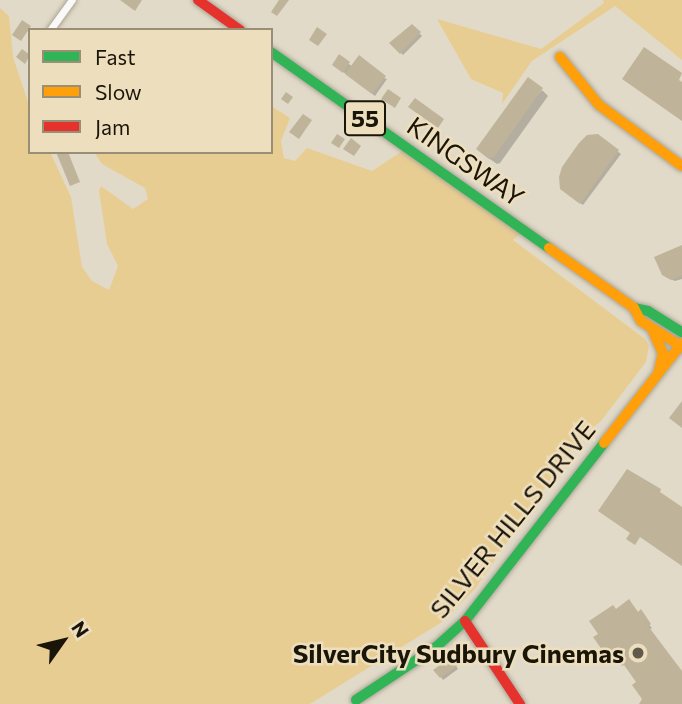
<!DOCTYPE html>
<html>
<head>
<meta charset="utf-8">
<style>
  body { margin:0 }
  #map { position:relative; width:682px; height:704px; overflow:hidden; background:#e2dac8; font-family:Commissioner,sans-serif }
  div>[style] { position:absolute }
  .green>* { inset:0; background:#e8cd92 }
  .shadow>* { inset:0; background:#0003 }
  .building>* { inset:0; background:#bfb499 }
  .roads { filter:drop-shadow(0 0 2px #aba597) drop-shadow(0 0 2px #aba597) }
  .street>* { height:7px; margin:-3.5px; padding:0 3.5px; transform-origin:3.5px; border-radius:3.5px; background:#fbf9f7 }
  .fast>* { height:10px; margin:-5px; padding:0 5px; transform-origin:5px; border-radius:5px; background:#30b455 }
  .slow>* { height:10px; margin:-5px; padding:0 5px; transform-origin:5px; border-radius:5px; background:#ff9f0a }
  .jam>* { height:10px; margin:-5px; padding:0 5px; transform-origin:5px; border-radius:5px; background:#e5322d }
  .dots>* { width:19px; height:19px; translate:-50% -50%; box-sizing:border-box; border:4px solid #eddebe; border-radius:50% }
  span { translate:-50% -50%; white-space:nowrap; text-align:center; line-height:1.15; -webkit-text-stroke:5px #eddebe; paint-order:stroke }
  .shield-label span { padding:2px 5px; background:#eddebe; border:2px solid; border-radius:5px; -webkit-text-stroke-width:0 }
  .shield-label { font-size:24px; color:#1a1509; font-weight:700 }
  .street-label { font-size:26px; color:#1a1509 }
  .poi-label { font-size:26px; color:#1a1509; font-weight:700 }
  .right { translate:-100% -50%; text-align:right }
  .legend { position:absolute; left:28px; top:28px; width:245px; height:126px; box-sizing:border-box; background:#eddebe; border:2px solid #998e76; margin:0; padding:9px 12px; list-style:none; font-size:21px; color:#1a1509 }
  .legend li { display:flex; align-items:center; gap:14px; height:35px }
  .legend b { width:35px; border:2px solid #998e76 }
  .north { position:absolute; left:28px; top:606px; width:70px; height:70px; -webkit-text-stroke:5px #eddebe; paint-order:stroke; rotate:56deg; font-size:19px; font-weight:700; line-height:28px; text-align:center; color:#1a1509 }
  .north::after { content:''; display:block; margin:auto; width:24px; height:32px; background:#1a1509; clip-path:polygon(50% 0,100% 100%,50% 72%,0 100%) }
</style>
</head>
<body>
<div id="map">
  <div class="green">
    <i style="clip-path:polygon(603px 0,682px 0,682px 60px,615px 6px,532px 61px,502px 104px,503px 93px,471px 79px,437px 19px,541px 49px,604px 3px)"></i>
    <i style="clip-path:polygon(0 8px,9px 16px,13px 57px,30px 108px,30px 152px,50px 152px,71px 197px,82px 267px,92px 281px,109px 290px,118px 266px,107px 244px,99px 191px,101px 186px,133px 209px,148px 199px,145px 188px,102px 164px,94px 152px,271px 152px,271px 106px,290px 118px,281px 141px,284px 158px,295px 161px,307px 148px,372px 171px,407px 148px,524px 231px,513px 240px,645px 339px,649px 346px,646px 362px,601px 421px,578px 440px,475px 589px,442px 622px,310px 704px,0 704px)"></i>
  </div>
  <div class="shadow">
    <i style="clip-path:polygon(412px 26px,422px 36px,403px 55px,391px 43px)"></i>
    <i style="clip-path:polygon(339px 57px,353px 67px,387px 79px,375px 96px,334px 65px)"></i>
    <i style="clip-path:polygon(542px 90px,548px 96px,500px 163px,497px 164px,484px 155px)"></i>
    <i style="clip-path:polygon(597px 136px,621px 154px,583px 205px,565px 192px)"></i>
    <i style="clip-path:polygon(682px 247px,682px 279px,675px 281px,666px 277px)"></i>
    <i style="clip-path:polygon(629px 602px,652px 628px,650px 629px,682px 673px,682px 704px,641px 704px,645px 700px,638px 683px,625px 664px,622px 666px,612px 653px,609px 656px,606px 653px,616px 610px)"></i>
    <i style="clip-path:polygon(454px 662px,458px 669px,443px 680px,441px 677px)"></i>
  </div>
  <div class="building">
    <i style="clip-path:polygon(120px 0,142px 0,135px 11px)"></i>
    <i style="clip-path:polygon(279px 0,289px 0,277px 16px,271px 12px)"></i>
    <i style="clip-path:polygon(22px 20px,31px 26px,21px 41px,12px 35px)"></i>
    <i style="clip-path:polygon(412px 24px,421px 32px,400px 54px,389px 43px)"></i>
    <i style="clip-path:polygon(317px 27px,327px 34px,318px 46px,309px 40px)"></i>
    <i style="clip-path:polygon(644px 47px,682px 73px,679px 80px,682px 82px,682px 121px,622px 79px)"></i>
    <i style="clip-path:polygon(22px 49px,30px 55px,25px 64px,16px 57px)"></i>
    <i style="clip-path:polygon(339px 54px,350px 62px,343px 73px,332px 65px)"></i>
    <i style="clip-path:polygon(359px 55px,386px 76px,372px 94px,345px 74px)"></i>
    <i style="clip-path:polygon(528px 77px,543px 88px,494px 157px,489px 159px,476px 149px)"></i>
    <i style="clip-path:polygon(388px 89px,401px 98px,395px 108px,381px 99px)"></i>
    <i style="clip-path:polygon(286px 92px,293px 97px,288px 104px,281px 99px)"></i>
    <i style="clip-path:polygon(415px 98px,444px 119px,438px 128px,408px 107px)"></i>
    <i style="clip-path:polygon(303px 114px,312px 120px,299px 139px,289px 132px)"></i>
    <i style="clip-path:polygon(337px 134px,345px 139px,339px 148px,331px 143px)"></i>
    <i style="clip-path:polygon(598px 134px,619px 150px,580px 204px,560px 189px,559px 177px,562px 167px,579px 143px,587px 135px)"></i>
    <i style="clip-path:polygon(351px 138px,361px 146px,354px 156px,343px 149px)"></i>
    <i style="clip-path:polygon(56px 152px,68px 152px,80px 182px,70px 186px)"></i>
    <i style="clip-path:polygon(682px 245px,682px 275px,671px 280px,662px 275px,654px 257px)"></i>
    <i style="clip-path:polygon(682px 401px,682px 428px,669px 418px)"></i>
    <i style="clip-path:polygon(627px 469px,661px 489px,660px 492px,682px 507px,682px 566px,640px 537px,635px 545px,626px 539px,630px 533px,598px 511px)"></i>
    <i style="clip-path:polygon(629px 599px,638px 612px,641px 609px,651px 624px,648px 626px,682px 671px,682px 704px,639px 704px,642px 699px,632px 685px,636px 682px,622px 662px,618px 665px,609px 651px,605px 654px,593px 637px,598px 634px,589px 621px,613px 605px,616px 609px)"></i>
    <i style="clip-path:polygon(451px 657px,457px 666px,440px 678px,433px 670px)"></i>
  </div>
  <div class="roads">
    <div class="street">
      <i style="left:50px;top:30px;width:37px;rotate:-54deg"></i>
    </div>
    <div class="fast">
      <i style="left:271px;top:52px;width:340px;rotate:35.2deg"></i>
      <i style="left:634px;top:308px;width:14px;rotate:12deg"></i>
      <i style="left:648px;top:311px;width:40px;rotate:32deg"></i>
      <i style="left:356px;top:700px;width:96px;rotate:-33.5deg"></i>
      <i style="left:436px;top:647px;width:39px;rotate:-42deg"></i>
      <i style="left:465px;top:621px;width:226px;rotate:-52deg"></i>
    </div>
    <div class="slow">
      <i style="left:560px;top:57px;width:62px;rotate:50.9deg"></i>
      <i style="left:599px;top:105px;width:103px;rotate:36.3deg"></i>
      <i style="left:549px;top:248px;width:104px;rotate:35.2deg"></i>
      <i style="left:634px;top:308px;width:15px;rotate:62deg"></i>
      <i style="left:641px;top:321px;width:49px;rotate:32.4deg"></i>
      <i style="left:653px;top:331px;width:24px;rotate:66deg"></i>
      <i style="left:663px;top:353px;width:18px;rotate:103deg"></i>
      <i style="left:604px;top:443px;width:127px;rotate:-52deg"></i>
    </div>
    <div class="jam">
      <i style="left:198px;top:0;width:52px;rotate:35.5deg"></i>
      <i style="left:465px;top:621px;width:100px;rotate:56.5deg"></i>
    </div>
  </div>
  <div class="dots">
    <i style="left:638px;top:653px;background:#605a4c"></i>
  </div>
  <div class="shield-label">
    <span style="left:365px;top:118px">55</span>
  </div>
  <div class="street-label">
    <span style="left:466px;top:161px;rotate:35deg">KINGSWAY</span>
    <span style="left:512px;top:519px;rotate:-51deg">SILVER HILLS DRIVE</span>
  </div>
  <div class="poi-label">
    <span class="right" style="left:624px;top:653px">SilverCity Sudbury Cinemas</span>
  </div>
  <ul class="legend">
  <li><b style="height:9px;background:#30b455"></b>Fast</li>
  <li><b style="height:9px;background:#ff9f0a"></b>Slow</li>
  <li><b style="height:9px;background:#e5322d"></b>Jam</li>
  </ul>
  <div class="north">N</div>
</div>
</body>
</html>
